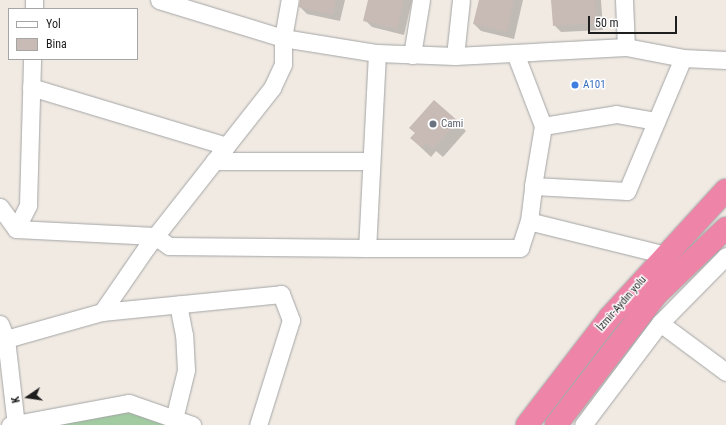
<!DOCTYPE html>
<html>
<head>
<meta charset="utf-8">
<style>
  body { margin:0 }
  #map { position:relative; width:726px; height:425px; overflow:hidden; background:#f0eae3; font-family:"Roboto Condensed",sans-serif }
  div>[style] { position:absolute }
  .cemetery>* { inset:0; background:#a2cba2 }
  .shadow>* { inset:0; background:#0003 }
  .building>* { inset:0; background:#c8bbb6 }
  .roads { filter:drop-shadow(0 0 1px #a5a5a5) drop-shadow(0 0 1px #a5a5a5) }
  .minor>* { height:17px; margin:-8.5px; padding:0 8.5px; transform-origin:8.5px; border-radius:8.5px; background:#fff }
  .highway>* { height:22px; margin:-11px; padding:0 11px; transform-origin:11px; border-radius:11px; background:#ee84a7 }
  .dots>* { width:11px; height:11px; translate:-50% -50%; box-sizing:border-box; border:2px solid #fff; border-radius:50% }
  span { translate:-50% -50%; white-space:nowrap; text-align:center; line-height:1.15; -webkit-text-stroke:3px #fff; paint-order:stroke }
  .shop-label { font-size:11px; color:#366cbe }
  .left { translate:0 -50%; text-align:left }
  .worship-label { font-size:11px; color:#5b616d }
  .street-label { font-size:11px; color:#1e1e1e }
  .legend { position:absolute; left:8px; top:8px; width:130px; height:52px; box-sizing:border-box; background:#fff; border:1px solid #a5a5a5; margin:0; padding:5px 7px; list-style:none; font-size:12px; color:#1e1e1e }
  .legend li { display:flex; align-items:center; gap:8px; height:20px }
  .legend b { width:20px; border:1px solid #a5a5a5 }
  .north { position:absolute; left:8px; top:377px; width:40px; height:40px; -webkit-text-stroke:3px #fff; paint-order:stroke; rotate:257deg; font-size:11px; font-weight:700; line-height:16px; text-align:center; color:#1e1e1e }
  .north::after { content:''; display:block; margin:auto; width:14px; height:18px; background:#1e1e1e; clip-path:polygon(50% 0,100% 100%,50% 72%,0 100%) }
  .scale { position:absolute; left:588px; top:16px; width:89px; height:18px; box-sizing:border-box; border:2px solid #1e1e1e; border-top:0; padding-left:5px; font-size:12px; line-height:14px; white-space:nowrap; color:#1e1e1e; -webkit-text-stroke:3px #fff; paint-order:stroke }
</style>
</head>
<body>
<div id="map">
  <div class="cemetery">
    <i style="clip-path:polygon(122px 408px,183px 425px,42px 425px)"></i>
  </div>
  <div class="shadow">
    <i style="clip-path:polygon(302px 0,345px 0,340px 21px,307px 14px,300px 7px)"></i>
    <i style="clip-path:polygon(369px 0,412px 0,404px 35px,372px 27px,365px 20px)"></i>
    <i style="clip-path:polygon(480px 0,523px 0,514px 39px,481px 31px,474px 24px)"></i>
    <i style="clip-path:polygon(552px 0,601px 0,603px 30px,561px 32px,554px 25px)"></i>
    <i style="clip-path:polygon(457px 122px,466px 131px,443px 157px,436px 151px,431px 157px,411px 138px)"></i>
  </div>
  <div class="building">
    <i style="clip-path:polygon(300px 0,336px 0,333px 15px,299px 7px)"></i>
    <i style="clip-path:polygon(368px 0,404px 0,397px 29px,363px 21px)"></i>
    <i style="clip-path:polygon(479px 0,514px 0,507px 32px,473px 24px)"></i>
    <i style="clip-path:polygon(551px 0,595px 0,597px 23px,553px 26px)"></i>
    <i style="clip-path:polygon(434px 100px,458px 121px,433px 149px,426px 143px,422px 148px,410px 138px,415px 133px,409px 128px)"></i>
  </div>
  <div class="roads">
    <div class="minor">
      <i style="left:159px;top:0;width:130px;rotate:17deg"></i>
      <i style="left:283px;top:38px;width:95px;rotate:9.1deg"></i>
      <i style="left:377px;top:53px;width:78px;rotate:2.2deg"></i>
      <i style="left:455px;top:56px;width:171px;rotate:-3deg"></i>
      <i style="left:626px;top:47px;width:58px;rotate:10.9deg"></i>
      <i style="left:683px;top:58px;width:43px;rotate:2.7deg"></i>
      <i style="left:624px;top:0;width:47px;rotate:87.6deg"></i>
      <i style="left:34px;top:9px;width:9px;rotate:-90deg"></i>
      <i style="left:377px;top:53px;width:195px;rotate:92.9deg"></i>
      <i style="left:367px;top:248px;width:153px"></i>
      <i style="left:520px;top:248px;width:28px;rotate:-72deg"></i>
      <i style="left:515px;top:53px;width:78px;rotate:69deg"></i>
      <i style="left:543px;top:126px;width:61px;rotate:99.5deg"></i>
      <i style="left:412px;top:55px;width:56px;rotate:-80.7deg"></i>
      <i style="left:455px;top:56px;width:56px;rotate:-83.9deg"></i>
      <i style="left:31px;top:87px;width:204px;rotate:16.8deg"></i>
      <i style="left:543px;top:126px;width:74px;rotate:-9.3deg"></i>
      <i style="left:616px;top:114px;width:41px;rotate:9.9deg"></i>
      <i style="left:214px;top:161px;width:157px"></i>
      <i style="left:0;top:207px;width:27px;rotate:54deg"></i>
      <i style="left:16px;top:229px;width:139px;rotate:2.9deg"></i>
      <i style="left:155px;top:236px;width:17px;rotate:36deg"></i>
      <i style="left:169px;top:246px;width:198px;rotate:0.6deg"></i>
      <i style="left:16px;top:229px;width:27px;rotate:-63deg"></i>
      <i style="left:28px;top:205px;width:146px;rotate:-88.4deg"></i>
      <i style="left:666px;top:255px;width:141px;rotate:-166.1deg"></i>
      <i style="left:529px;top:221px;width:35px;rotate:-83deg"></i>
      <i style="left:533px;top:186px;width:94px;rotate:3deg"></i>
      <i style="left:627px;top:191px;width:144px;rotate:-67.2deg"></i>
      <i style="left:102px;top:312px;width:78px;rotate:-55.5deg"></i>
      <i style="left:146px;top:248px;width:204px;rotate:-51.8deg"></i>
      <i style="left:272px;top:88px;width:26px;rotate:-65deg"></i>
      <i style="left:283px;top:64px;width:26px;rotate:-90deg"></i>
      <i style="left:283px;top:38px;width:39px;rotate:-80deg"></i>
      <i style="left:660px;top:323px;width:82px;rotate:36.6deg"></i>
      <i style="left:0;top:324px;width:16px;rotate:68deg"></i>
      <i style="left:6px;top:339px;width:87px;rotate:83.4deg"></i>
      <i style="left:6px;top:339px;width:100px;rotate:-15.7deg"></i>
      <i style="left:102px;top:312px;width:180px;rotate:-5.7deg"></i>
      <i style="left:281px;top:294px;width:28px;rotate:69deg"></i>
      <i style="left:291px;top:320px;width:110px;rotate:107.4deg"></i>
      <i style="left:174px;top:419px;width:50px;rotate:-76.2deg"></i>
      <i style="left:186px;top:370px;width:35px;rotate:-93deg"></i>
      <i style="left:184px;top:335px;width:31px;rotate:-101deg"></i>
      <i style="left:10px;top:425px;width:121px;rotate:-10.5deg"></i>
      <i style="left:129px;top:403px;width:67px;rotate:19.2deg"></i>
      <i style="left:583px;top:425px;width:128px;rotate:-53deg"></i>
      <i style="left:660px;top:323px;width:94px;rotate:-45.4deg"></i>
    </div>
    <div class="highway">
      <i style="left:527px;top:425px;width:135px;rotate:-52.5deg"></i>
      <i style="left:609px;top:318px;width:173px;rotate:-47.6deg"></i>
      <i style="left:556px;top:425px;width:165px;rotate:-52.4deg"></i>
      <i style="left:657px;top:294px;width:95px;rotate:-43.7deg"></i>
    </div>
  </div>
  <div class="dots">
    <i style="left:575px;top:85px;background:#3f7fe0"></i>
    <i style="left:433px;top:124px;background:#6b7280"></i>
  </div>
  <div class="shop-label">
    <span class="left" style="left:583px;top:85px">A101</span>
  </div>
  <div class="worship-label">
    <span class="left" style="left:441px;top:124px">Cami</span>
  </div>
  <div class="street-label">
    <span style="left:622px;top:304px;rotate:-49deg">İzmir-Aydın yolu</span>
  </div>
  <ul class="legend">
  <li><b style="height:5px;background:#fff"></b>Yol</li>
  <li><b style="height:11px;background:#c8bbb6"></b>Bina</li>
  </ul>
  <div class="north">K</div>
  <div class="scale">50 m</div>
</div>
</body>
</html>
